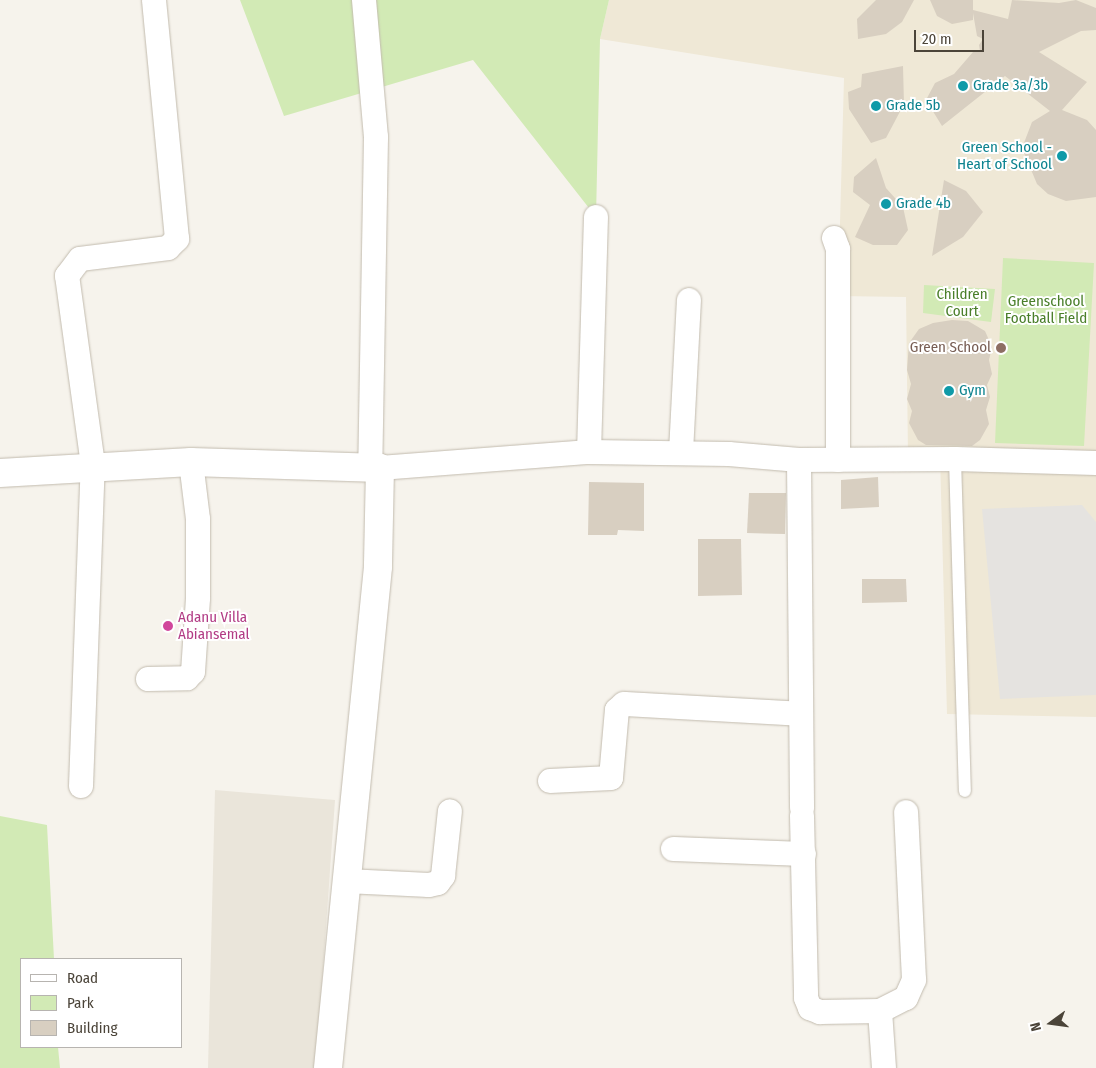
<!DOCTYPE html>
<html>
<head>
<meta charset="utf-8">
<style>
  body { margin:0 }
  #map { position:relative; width:1096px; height:1068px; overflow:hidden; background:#f6f3ec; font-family:"Fira Sans Condensed",sans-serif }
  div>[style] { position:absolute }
  .residential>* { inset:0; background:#eae5da }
  .education>* { inset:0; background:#efe8d6 }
  .green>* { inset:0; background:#d2eab5 }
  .parking>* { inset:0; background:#e5e3e0 }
  .building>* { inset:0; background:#d8cfc1 }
  .roads { filter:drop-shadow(0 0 1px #c2bbae) drop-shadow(0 0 1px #c2bbae) }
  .service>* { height:12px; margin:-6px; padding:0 6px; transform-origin:6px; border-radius:6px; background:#fff }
  .minor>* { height:24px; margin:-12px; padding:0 12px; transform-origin:12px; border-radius:12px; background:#fff }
  .tertiary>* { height:28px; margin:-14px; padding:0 14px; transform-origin:14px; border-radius:14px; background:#fff }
  .dots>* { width:14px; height:14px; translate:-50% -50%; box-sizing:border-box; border:2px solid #fff; border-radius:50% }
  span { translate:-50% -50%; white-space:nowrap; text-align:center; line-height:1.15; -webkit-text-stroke:4px #fff; paint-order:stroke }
  .culture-label { font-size:15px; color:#0d838f }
  .left { translate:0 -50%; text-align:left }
  .right { translate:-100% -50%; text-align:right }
  .park-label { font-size:15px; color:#4a7f2a }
  .education-label { font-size:15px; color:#785e54 }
  .hotel-label { font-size:15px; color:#b23c85 }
  .legend { position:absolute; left:20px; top:958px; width:162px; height:90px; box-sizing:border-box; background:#fff; border:1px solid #b7b4b0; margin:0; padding:6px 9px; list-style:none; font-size:15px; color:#4b4439 }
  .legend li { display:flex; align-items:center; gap:10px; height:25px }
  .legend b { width:25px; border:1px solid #b7b4b0 }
  .north { position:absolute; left:1026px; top:998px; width:50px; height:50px; -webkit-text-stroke:4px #fff; paint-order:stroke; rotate:256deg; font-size:14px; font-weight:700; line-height:20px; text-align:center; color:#4b4439 }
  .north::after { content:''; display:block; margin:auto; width:18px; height:22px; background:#4b4439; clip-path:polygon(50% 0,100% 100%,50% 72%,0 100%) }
  .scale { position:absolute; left:914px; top:30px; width:70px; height:22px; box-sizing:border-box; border:2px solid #4b4439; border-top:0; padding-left:6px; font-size:15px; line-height:18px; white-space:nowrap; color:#4b4439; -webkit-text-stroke:4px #fff; paint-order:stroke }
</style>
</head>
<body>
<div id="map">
  <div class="residential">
    <i style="clip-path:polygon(215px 790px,335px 800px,316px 1068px,208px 1068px)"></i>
  </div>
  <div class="education">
    <i style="clip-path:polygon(609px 0,1096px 0,1096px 717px,947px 714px,940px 456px,908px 456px,906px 297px,838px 296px,844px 78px,600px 39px)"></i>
  </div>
  <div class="green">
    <i style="clip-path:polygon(240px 0,609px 0,600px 39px,596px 217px,473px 60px,284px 116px)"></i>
    <i style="clip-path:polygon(1003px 258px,1094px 263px,1084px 446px,995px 443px)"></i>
    <i style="clip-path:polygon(924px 285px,995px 289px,991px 322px,923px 313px)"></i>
    <i style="clip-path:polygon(0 816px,47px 825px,54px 959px,21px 959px,21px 1047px,58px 1047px,60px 1068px,0 1068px)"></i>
  </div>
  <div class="parking">
    <i style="clip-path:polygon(1082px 505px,1096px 522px,1096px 695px,1000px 699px,982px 509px)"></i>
  </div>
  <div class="building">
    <i style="clip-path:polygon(876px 0,914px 0,902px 22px,886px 34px,858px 39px,857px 19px)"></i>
    <i style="clip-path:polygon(930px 0,973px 0,973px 10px,1008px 19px,1012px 0,1059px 3px,1076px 0,1096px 8px,1096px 30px,1081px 31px,1039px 52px,1087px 82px,1062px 110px,1087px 120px,1096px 130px,1096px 197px,1066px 201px,1048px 194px,1037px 184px,1022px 148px,1032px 122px,1050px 111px,1005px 76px,942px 126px,926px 100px,935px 83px,954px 74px,973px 52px,980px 51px,979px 45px,983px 39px,977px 36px,973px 13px,973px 20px,952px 24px,937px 16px)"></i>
    <i style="clip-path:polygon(903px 66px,904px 104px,886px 138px,871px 143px,849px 109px,848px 92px,861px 87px,862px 74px)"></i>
    <i style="clip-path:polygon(876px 158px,886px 188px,903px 207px,908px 230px,897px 245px,873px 245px,855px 237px,870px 205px,853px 192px,854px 177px)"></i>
    <i style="clip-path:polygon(944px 180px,966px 191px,983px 212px,963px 237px,932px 256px)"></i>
    <i style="clip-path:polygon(952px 320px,968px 321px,985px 331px,992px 347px,989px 360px,992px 374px,987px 385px,990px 397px,986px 410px,989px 424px,980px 440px,972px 446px,926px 445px,918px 440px,909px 423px,912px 411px,907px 399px,911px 384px,907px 370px,909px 343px,919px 329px,933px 323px)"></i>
    <i style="clip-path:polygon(878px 477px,879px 507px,841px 509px,841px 480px)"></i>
    <i style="clip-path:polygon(589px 482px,644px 483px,644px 531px,618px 530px,617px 535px,588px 535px)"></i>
    <i style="clip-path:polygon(749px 493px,786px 493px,785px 534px,747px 533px)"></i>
    <i style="clip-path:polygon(698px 539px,741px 539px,742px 595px,698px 596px)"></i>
    <i style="clip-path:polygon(862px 579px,906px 579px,907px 602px,862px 603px)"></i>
  </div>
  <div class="roads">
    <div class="service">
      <i style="left:955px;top:459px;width:332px;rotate:88.3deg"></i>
    </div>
    <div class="minor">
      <i style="left:364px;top:0;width:138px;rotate:85deg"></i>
      <i style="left:376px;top:137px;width:330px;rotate:91deg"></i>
      <i style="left:834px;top:238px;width:12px;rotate:70deg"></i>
      <i style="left:838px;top:249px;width:211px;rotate:90deg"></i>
      <i style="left:589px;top:452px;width:235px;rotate:-88.3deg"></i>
      <i style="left:681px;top:452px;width:152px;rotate:-87deg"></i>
      <i style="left:799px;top:460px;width:348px;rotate:89.5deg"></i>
      <i style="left:380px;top:468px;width:210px;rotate:-4.4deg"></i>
      <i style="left:589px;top:452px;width:140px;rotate:0.8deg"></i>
      <i style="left:729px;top:454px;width:70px;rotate:4.9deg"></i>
      <i style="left:799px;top:460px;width:156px;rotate:-0.4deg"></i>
      <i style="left:955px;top:459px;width:141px;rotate:1.6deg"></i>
      <i style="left:148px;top:679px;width:39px;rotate:-1deg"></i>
      <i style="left:187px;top:678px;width:8px;rotate:-45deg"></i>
      <i style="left:193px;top:672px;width:74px;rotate:-86.1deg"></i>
      <i style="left:198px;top:598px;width:79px;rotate:-90deg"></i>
      <i style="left:198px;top:519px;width:57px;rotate:-97deg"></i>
      <i style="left:550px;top:781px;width:61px;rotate:-2.8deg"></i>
      <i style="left:611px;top:778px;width:68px;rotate:-85deg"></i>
      <i style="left:617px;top:710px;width:9px;rotate:-41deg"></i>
      <i style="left:624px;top:704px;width:177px;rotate:3.2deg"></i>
      <i style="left:81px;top:786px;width:321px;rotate:-87.9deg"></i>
      <i style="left:93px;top:465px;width:191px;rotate:-97.8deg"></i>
      <i style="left:67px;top:276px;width:21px;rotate:-53deg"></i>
      <i style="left:80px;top:259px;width:89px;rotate:-7.1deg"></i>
      <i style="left:168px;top:248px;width:13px;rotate:-45deg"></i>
      <i style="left:177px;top:239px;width:240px;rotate:-95.5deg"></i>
      <i style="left:802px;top:816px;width:182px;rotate:88.7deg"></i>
      <i style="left:806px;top:998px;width:11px;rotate:68deg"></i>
      <i style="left:810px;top:1008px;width:11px;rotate:22deg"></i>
      <i style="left:820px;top:1012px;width:60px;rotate:-1deg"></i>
      <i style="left:880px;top:1011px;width:57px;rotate:86deg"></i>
      <i style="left:673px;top:849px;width:131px;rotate:2.2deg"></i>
      <i style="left:346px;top:881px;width:83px;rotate:2.8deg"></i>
      <i style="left:429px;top:885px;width:9px;rotate:-13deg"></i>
      <i style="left:438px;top:883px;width:9px;rotate:-54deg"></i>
      <i style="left:443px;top:876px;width:65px;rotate:-83.9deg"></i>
      <i style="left:880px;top:1011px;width:29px;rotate:-27deg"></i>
      <i style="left:906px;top:998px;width:20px;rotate:-66deg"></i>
      <i style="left:914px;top:980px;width:168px;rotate:-92.7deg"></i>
    </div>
    <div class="tertiary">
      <i style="left:0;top:473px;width:191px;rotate:-3.3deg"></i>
      <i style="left:191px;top:462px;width:189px;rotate:1.8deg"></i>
      <i style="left:380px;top:468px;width:99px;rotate:91.2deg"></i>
      <i style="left:378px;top:567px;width:503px;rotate:95.7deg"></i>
    </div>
  </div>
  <div class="dots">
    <i style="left:963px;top:86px;background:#0f9aa8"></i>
    <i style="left:876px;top:106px;background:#0f9aa8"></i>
    <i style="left:1062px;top:156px;background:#0f9aa8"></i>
    <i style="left:886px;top:204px;background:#0f9aa8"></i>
    <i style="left:1001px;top:348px;background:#8d6e63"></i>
    <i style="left:949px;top:391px;background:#0f9aa8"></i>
    <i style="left:168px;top:626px;background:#d1479c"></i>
  </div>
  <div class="culture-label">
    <span class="left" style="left:973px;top:86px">Grade 3a/3b</span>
    <span class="left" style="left:886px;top:106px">Grade 5b</span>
    <span class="right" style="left:1052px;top:156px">Green School -<br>Heart of School</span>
    <span class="left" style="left:896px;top:204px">Grade 4b</span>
    <span class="left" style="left:959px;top:391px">Gym</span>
  </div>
  <div class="park-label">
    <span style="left:962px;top:303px">Children<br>Court</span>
    <span style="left:1046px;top:310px">Greenschool<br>Football Field</span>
  </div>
  <div class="education-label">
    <span class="right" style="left:991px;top:348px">Green School</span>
  </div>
  <div class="hotel-label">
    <span class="left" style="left:178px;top:626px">Adanu Villa<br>Abiansemal</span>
  </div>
  <ul class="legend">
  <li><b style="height:6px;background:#fff"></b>Road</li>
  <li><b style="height:14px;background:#d2eab5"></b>Park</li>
  <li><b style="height:14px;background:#d8cfc1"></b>Building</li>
  </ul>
  <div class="north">N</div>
  <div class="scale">20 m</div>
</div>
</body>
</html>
